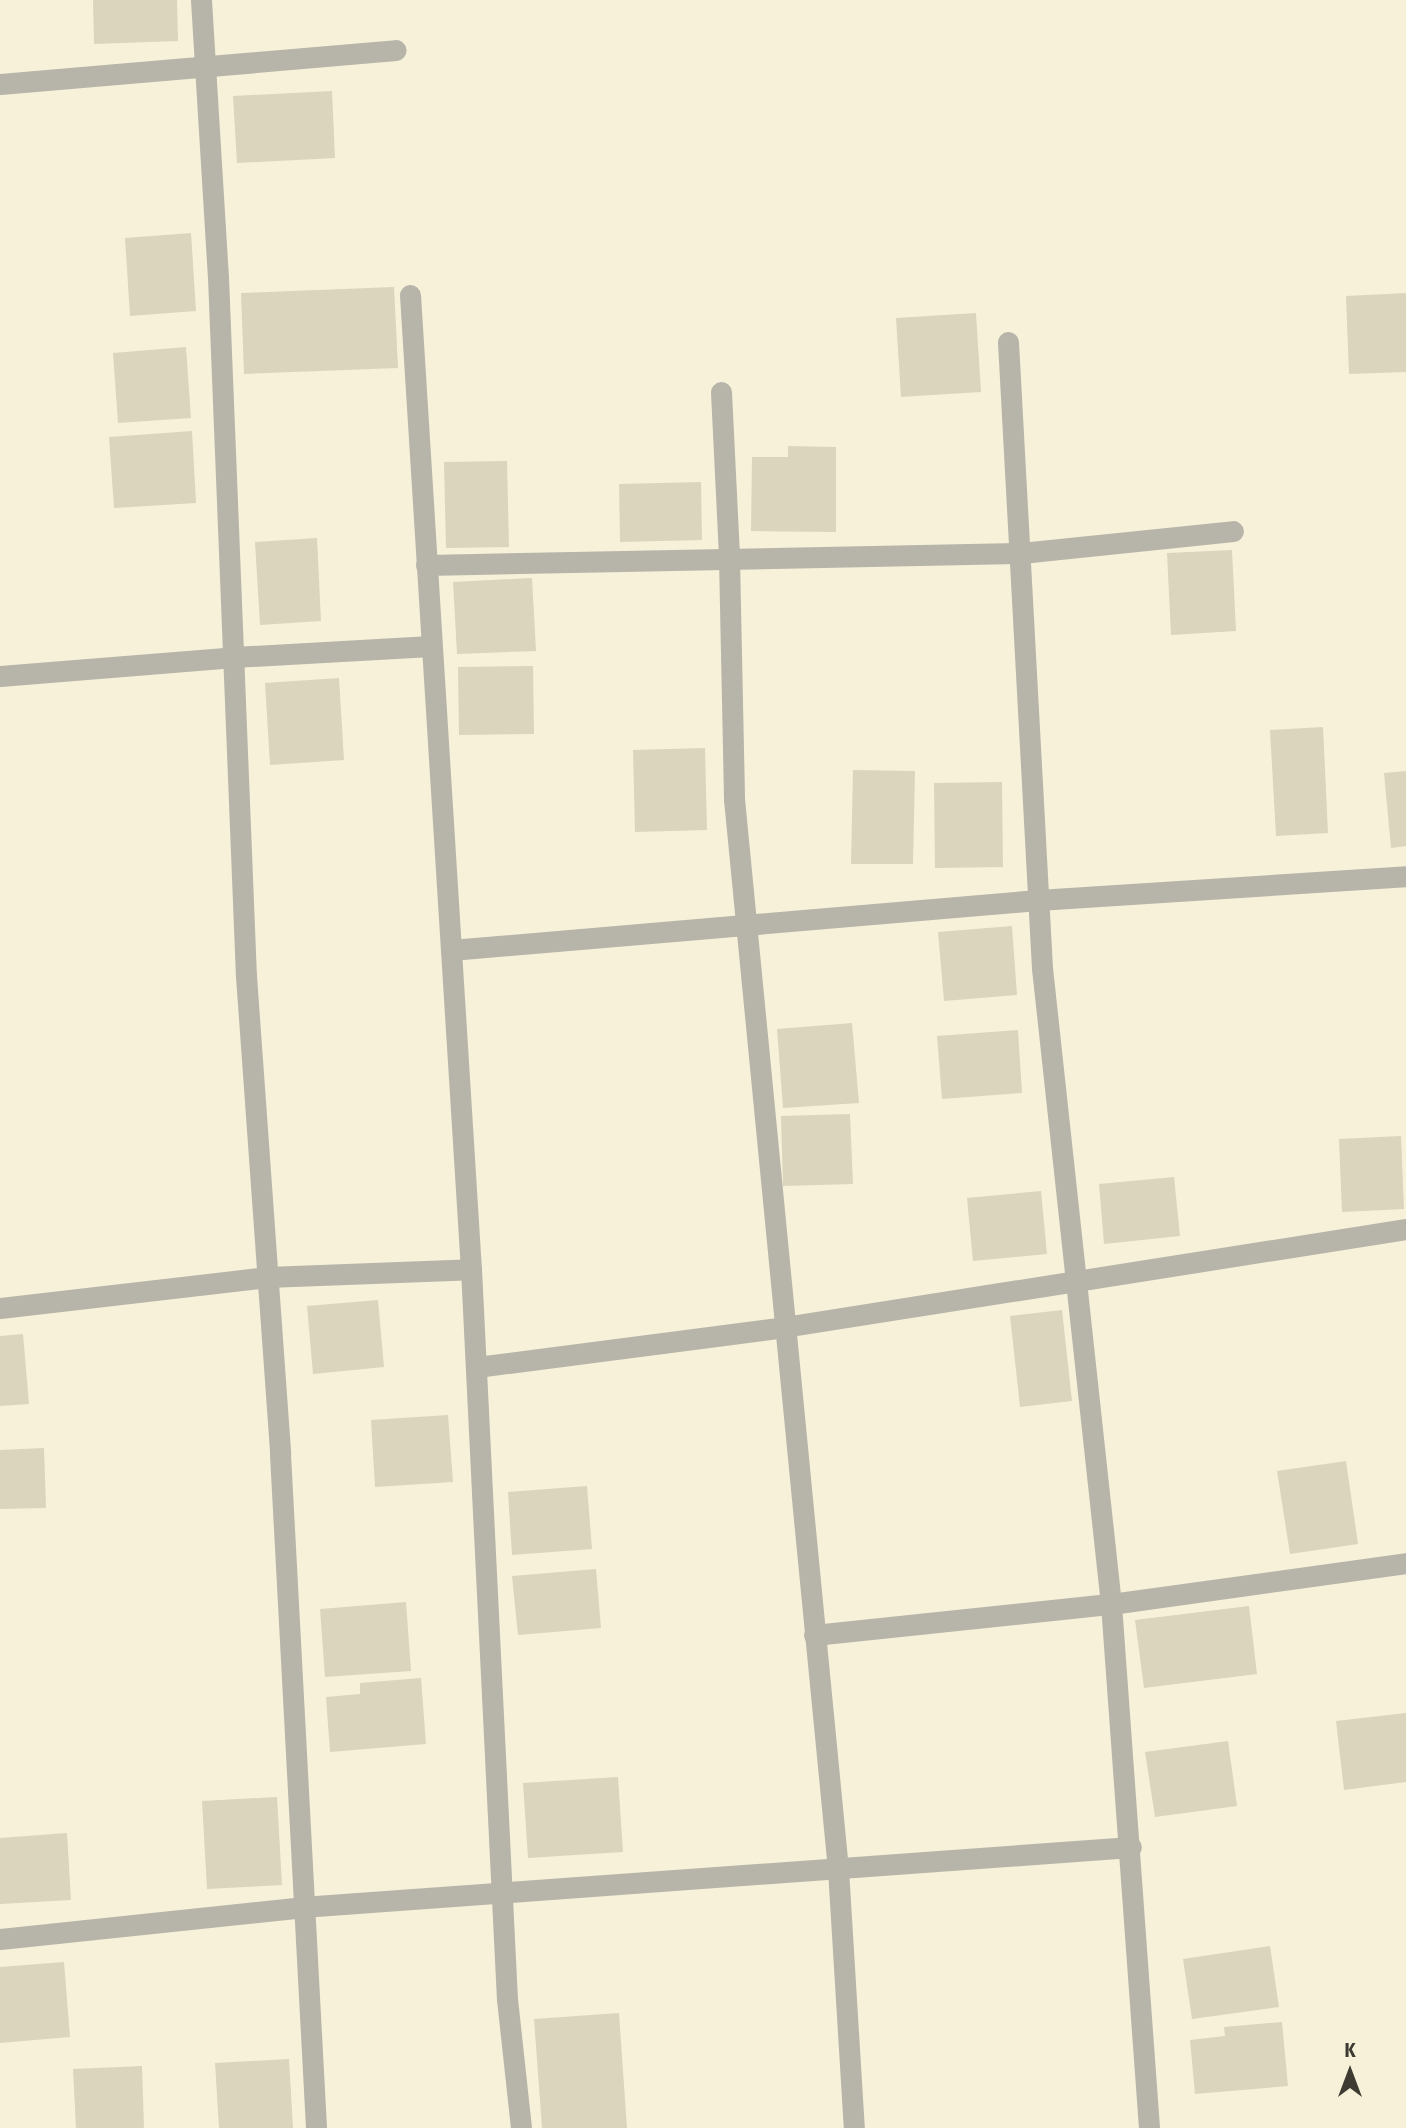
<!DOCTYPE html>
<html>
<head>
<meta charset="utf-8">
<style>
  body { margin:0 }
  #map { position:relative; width:1406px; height:2128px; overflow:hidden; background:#f6f1d8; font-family:"Fira Sans Condensed",sans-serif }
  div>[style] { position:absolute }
  .building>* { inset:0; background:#dbd5bd }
  .minor>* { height:21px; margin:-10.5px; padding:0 10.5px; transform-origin:10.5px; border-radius:10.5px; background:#b7b4aa }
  span { translate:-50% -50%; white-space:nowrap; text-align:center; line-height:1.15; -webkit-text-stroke:7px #f6f1d8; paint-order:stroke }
  .north { position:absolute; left:1315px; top:2037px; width:70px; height:70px; -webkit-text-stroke:5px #f6f1d8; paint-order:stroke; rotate:0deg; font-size:19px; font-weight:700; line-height:28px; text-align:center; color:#3d3b32 }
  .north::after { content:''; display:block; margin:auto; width:24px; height:32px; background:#3d3b32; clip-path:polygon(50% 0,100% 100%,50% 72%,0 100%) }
</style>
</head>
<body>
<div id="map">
  <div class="building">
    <i style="clip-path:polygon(93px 0,177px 0,178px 41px,94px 44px)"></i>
    <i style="clip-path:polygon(332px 91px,335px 158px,237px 163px,233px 96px)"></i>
    <i style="clip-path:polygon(191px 233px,196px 311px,130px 316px,125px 238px)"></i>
    <i style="clip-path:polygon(394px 287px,398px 368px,244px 374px,241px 293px)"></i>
    <i style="clip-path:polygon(1406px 293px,1406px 372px,1349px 374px,1346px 296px)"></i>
    <i style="clip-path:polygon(976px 313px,981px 392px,901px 397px,896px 318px)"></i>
    <i style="clip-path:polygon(186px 347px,191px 418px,118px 423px,113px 353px)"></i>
    <i style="clip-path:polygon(192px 431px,196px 503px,114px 508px,109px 437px)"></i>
    <i style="clip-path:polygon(788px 446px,836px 447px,836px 532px,751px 531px,752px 457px,788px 457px)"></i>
    <i style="clip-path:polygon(507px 461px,509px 547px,446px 548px,444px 462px)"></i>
    <i style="clip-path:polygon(701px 482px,702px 540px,620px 542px,619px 484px)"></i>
    <i style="clip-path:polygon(317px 538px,321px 621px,260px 625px,255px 542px)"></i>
    <i style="clip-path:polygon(1232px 550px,1236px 631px,1171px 635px,1167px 553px)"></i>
    <i style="clip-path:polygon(532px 578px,536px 651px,457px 654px,453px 582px)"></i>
    <i style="clip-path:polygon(533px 666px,534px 734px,459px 735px,458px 667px)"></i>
    <i style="clip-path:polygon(339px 678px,344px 760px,270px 765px,265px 683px)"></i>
    <i style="clip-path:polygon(1323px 727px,1328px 833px,1276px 836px,1270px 730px)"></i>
    <i style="clip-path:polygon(705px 748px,707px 830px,635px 832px,633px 750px)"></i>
    <i style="clip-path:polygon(853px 770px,915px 771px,913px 864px,851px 864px)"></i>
    <i style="clip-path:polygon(1406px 771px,1406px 846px,1391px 848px,1384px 773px)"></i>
    <i style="clip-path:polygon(1002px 782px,1003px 867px,935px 868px,934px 783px)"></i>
    <i style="clip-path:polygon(1012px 926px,1017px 995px,944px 1001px,938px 932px)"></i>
    <i style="clip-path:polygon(852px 1023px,859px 1103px,783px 1108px,777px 1029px)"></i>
    <i style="clip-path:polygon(1018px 1030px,1022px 1093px,942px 1099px,937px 1036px)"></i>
    <i style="clip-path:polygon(850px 1114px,853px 1184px,783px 1186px,781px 1116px)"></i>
    <i style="clip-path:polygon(1401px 1136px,1404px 1209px,1342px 1212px,1339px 1139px)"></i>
    <i style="clip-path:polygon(1174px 1177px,1180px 1236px,1104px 1244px,1099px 1184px)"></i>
    <i style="clip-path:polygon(1041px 1191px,1047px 1254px,973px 1261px,967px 1198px)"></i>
    <i style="clip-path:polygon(378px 1300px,384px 1367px,313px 1374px,307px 1306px)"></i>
    <i style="clip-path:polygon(1062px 1310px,1072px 1401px,1020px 1407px,1010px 1316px)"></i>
    <i style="clip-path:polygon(23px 1334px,29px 1404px,0 1406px,0 1336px)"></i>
    <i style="clip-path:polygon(448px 1415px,453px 1482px,375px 1487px,371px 1420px)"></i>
    <i style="clip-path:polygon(44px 1448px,46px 1508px,0 1509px,0 1450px)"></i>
    <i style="clip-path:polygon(1346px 1461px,1358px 1544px,1290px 1554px,1277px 1471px)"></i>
    <i style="clip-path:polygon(587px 1486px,592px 1549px,512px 1555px,508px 1492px)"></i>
    <i style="clip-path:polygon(596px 1569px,601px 1628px,518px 1635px,512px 1576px)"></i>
    <i style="clip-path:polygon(406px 1602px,411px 1671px,325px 1677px,320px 1609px)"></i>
    <i style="clip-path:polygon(1249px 1606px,1257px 1674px,1144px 1688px,1135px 1620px)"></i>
    <i style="clip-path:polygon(421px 1678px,426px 1744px,330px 1752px,326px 1697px,360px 1694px,360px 1683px)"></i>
    <i style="clip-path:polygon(1406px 1713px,1406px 1782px,1344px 1790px,1336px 1721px)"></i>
    <i style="clip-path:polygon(1228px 1741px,1237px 1806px,1155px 1817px,1145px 1752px)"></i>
    <i style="clip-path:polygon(618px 1777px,623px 1852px,528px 1858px,523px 1783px)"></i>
    <i style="clip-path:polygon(277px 1797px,282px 1885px,207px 1889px,202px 1801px)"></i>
    <i style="clip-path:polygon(67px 1833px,71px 1900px,0 1904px,0 1838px)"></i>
    <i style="clip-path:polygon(1270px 1946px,1279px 2007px,1192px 2019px,1183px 1959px)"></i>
    <i style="clip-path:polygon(64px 1962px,70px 2037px,0 2043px,0 1967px)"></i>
    <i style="clip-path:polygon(619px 2013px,627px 2128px,542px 2128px,534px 2019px)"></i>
    <i style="clip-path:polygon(1282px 2022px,1288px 2086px,1195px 2094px,1190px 2040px,1225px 2036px,1224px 2027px)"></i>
    <i style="clip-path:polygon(289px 2059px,293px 2128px,219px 2128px,215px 2063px)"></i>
    <i style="clip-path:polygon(142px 2066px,144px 2128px,76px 2128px,73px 2069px)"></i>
  </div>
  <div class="minor">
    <i style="left:201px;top:0;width:278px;rotate:86.5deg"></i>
    <i style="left:218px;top:277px;width:700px;rotate:87.71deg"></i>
    <i style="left:246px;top:976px;width:479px;rotate:85.9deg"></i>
    <i style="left:280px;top:1454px;width:675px;rotate:86.94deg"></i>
    <i style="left:0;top:84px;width:397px;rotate:-4.9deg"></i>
    <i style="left:410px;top:295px;width:976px;rotate:86.42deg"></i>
    <i style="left:471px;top:1269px;width:731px;rotate:87.18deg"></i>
    <i style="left:507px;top:1999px;width:130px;rotate:83.8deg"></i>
    <i style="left:1008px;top:342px;width:627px;rotate:86.89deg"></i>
    <i style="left:1042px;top:968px;width:640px;rotate:83.81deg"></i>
    <i style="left:1111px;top:1604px;width:525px;rotate:85.85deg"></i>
    <i style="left:721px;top:392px;width:166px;rotate:87.2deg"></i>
    <i style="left:729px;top:558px;width:241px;rotate:88.8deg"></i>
    <i style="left:734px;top:799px;width:1075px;rotate:84.45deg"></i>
    <i style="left:838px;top:1869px;width:259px;rotate:86.5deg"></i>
    <i style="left:426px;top:565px;width:595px;rotate:-1.16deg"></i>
    <i style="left:1021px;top:553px;width:213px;rotate:-5.9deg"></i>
    <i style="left:0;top:676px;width:235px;rotate:-4.6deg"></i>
    <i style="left:234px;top:657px;width:197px;rotate:-3.2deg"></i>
    <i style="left:451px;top:950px;width:589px;rotate:-4.87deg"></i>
    <i style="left:1038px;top:900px;width:369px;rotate:-3.7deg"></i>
    <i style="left:0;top:1308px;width:269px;rotate:-6.6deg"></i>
    <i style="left:267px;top:1277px;width:204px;rotate:-2.2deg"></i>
    <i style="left:477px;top:1367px;width:310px;rotate:-7.4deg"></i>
    <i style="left:784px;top:1327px;width:630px;rotate:-8.95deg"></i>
    <i style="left:814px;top:1635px;width:299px;rotate:-6deg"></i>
    <i style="left:1111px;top:1604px;width:298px;rotate:-7.9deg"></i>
    <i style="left:0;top:1939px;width:304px;rotate:-6deg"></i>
    <i style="left:302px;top:1907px;width:831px;rotate:-4.14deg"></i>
  </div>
  <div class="north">K</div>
</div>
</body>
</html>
